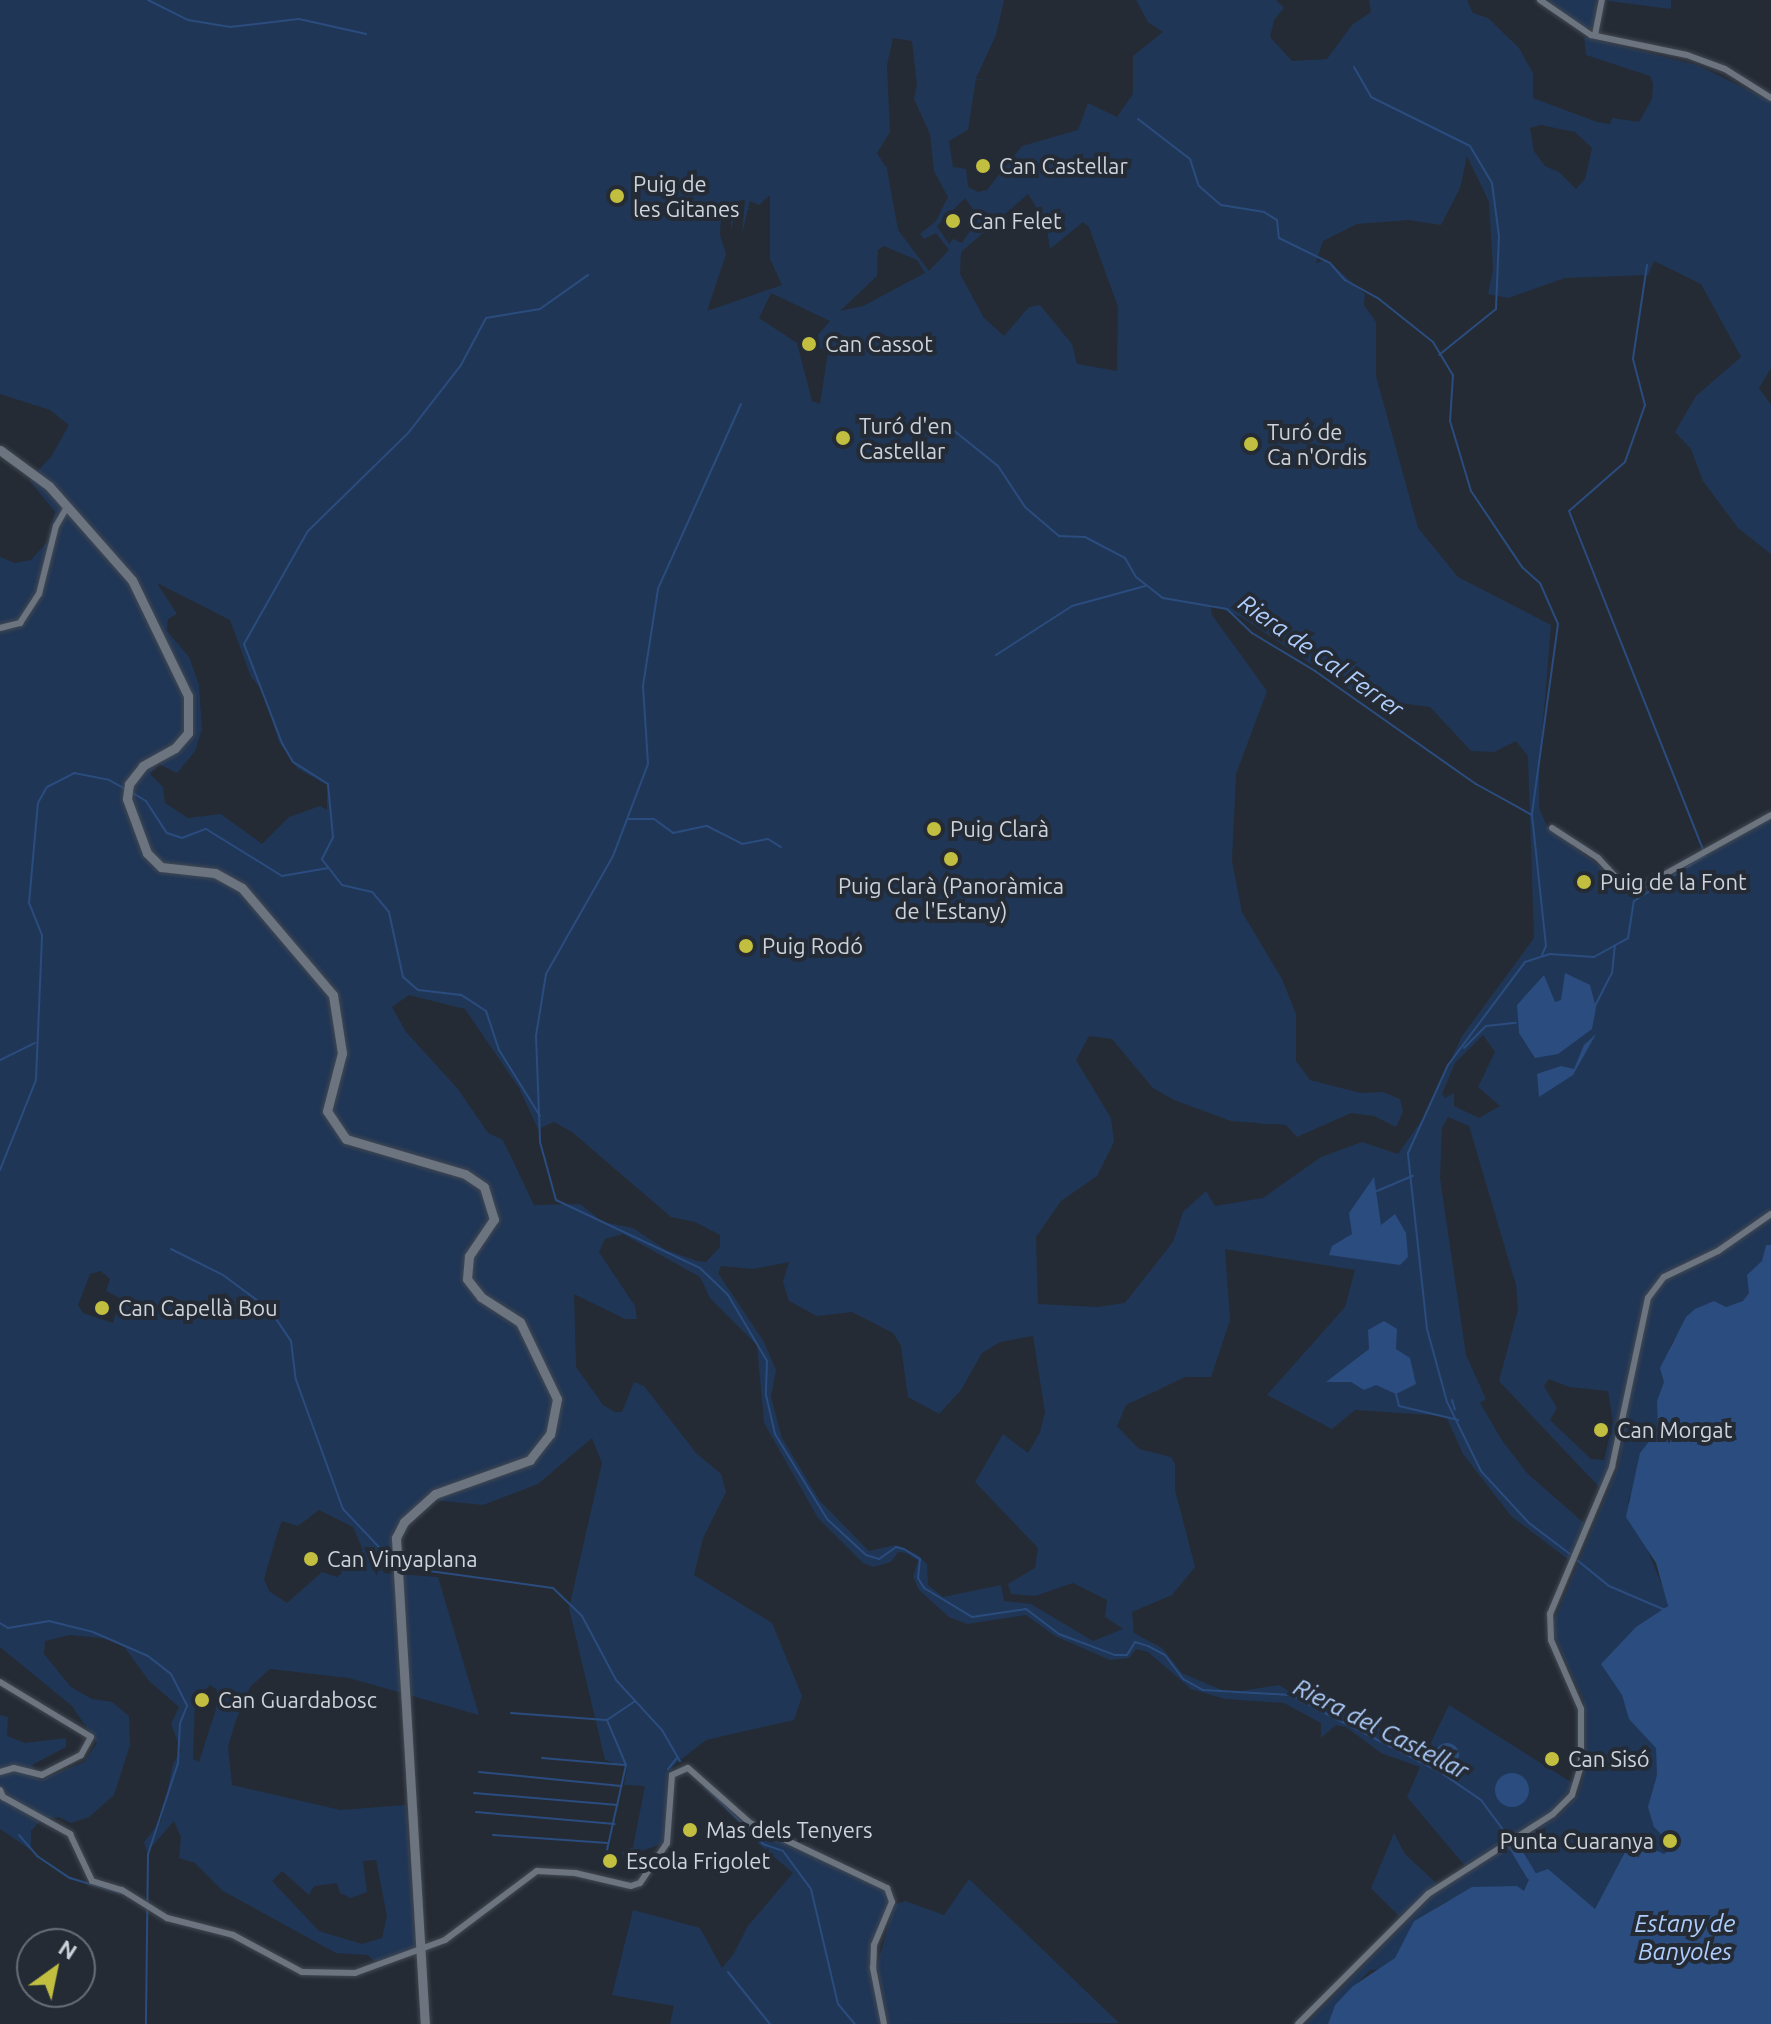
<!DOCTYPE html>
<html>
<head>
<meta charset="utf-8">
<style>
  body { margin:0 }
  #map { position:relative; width:1771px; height:2024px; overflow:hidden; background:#242b35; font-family:Ubuntu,sans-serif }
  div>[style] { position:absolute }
  .green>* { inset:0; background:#203656 }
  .water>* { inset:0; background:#2a4c7e }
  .round { border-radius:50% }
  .stream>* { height:2px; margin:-1px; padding:0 1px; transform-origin:1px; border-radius:1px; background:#2a4c7e }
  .river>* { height:10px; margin:-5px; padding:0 5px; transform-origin:5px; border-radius:5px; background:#2a4c7e }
  .roads { filter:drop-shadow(0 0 2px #434951) drop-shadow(0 0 2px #434951) }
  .minor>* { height:6px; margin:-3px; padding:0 3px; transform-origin:3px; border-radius:3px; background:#6c7480 }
  .secondary>* { height:9px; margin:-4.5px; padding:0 4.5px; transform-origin:4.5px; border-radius:4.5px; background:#6c7480 }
  .dots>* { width:22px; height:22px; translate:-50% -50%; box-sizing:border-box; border:4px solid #242b35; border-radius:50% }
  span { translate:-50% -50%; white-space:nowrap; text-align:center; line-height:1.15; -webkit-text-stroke:8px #242b35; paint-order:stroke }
  .poi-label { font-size:22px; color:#ced3d9 }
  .left { translate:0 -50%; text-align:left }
  .right { translate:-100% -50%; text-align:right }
  .water-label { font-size:24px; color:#aecdfc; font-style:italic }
  .north { position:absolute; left:16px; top:1928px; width:80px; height:80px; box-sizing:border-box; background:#242b35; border:2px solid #686e77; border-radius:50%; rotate:33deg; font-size:22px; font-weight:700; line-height:32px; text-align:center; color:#ced3d9 }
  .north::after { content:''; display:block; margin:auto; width:28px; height:36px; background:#c1be40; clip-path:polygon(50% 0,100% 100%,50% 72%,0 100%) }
</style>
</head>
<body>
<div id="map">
  <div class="green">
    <i style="clip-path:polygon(evenodd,0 0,1004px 0,996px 35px,976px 78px,968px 130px,949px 141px,953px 167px,966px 169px,968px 187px,978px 192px,987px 190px,1022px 146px,1078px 130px,1088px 103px,1117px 117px,1133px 94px,1133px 56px,1163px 32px,1148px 22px,1136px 0,1276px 0,1284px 8px,1274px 20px,1270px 37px,1292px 61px,1327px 59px,1352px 25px,1371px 12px,1369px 0,1467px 0,1473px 13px,1488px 18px,1519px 48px,1533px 73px,1533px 98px,1597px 122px,1610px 124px,1612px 118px,1639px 122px,1652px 99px,1653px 84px,1650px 76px,1586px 55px,1584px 37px,1697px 65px,1771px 101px,1771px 368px,1759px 388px,1771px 405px,1771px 554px,1738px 528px,1703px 481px,1691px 449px,1675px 432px,1696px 396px,1741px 357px,1701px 284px,1654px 261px,1648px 275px,1565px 278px,1508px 298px,1488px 294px,1493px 269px,1489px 202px,1467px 156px,1460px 188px,1441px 225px,1409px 220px,1357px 224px,1323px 241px,1316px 263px,1326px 259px,1365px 294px,1364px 305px,1376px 322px,1376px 376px,1418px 528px,1458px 577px,1551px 625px,1539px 772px,1539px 808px,1547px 826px,1628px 888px,1645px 891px,1677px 868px,1771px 818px,1771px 1258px,1744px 1304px,1683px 1327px,1671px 1344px,1657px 1434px,1650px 1437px,1628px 1502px,1668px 1600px,1646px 1727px,1662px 1760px,1653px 1791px,1675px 1833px,1676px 1847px,1598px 1910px,1529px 1896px,1461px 1895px,1447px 1901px,1414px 1921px,1394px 1968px,1370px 1970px,1335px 2005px,1328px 2024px,1306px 2024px,1434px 1894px,1559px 1815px,1578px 1795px,1584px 1775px,1584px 1701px,1554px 1635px,1554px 1621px,1618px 1467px,1623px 1434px,1601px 1489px,1499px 1381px,1518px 1310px,1516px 1285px,1469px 1126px,1448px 1117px,1442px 1128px,1440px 1178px,1466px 1355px,1486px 1399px,1480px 1403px,1503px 1442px,1528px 1474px,1585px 1524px,1569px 1560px,1511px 1516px,1463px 1454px,1446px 1416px,1355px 1410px,1332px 1429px,1267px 1395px,1345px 1307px,1355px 1270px,1225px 1249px,1230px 1320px,1211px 1377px,1185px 1377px,1126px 1405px,1117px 1426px,1139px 1449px,1171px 1457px,1175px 1464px,1175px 1490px,1195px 1567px,1172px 1595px,1132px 1612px,1134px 1633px,1162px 1648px,1182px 1673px,1229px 1693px,1279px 1685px,1311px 1705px,1336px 1703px,1425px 1755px,1449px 1705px,1574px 1784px,1553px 1811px,1465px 1866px,1407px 1797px,1420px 1767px,1381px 1753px,1346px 1727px,1336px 1725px,1321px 1738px,1321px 1723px,1284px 1703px,1225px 1699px,1191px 1689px,1148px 1652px,1136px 1649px,1129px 1658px,1110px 1660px,1055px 1636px,1026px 1615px,967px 1624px,949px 1617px,919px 1590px,913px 1577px,918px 1561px,906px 1553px,898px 1552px,891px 1562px,873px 1567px,863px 1563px,818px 1518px,764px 1423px,757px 1345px,710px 1298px,700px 1277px,623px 1234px,605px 1239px,599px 1252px,635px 1306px,637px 1319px,625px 1319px,574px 1294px,576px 1367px,603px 1405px,615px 1412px,622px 1412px,634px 1382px,644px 1386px,696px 1453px,721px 1474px,726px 1492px,703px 1538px,694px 1575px,772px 1623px,802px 1696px,794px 1720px,706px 1740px,674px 1765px,667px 1777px,669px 1824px,664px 1843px,636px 1853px,641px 1868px,630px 1873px,622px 1852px,633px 1847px,645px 1786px,624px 1785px,627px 1767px,605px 1760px,569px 1608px,602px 1463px,592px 1438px,538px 1484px,483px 1505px,423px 1499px,393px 1532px,393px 1555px,383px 1573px,438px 1577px,479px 1715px,349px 1678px,270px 1669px,250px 1687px,236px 1720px,228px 1747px,232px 1785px,340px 1810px,406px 1805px,416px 1949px,379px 1966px,368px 1955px,336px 1953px,223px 1891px,195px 1863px,179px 1858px,181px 1837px,174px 1821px,147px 1852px,144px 1842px,161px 1821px,173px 1764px,181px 1750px,171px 1724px,179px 1707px,149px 1681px,123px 1645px,110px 1639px,70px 1635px,45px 1641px,44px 1654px,71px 1687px,92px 1699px,112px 1702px,129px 1716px,130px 1745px,114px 1795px,89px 1817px,71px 1823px,59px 1817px,41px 1820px,31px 1831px,31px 1850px,0 1829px,0 1715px,8px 1717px,7px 1736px,25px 1743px,66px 1738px,66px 1747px,32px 1765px,40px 1780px,84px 1762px,97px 1743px,72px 1706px,0 1647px,0 557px,15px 563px,31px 560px,47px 542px,55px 512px,29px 480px,51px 457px,69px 425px,50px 410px,0 394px,0 0,893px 38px,912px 41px,917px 85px,914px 99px,930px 134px,934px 171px,948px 197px,936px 221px,920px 234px,924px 239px,936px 233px,949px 250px,929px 271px,898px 230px,887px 169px,877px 153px,890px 132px,887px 65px,893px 38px,0 0,1541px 125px,1575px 132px,1592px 148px,1585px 179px,1576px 189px,1559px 172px,1545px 166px,1534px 151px,1530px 128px,1541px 125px,0 0,1028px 194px,1046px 223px,1050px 249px,1083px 222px,1089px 227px,1118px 307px,1117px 371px,1077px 364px,1072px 344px,1040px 305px,1029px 307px,1004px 336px,984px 318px,960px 274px,961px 252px,1028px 194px,0 0,770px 195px,770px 259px,782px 285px,707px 311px,726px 254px,720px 235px,722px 202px,731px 204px,731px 231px,737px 202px,745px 199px,742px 234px,750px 201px,759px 205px,770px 195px,0 0,965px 198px,979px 218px,962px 243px,953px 239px,949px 244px,937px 226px,965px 198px,0 0,884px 246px,917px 260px,925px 273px,863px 306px,840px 311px,877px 276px,878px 250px,884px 246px,0 0,771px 293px,830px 321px,818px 335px,820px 348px,828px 353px,820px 404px,812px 401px,797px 343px,759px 318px,771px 293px,0 0,157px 583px,230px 620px,251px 677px,263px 691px,279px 742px,297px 768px,327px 785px,327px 810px,320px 806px,289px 817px,262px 844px,221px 814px,188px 818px,165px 803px,163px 787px,150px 774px,159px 764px,177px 773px,195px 751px,202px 729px,199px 685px,189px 657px,167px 631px,168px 619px,177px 614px,157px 583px,0 0,1210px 604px,1243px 618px,1362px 698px,1430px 707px,1471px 751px,1494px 752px,1516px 741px,1528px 756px,1534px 938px,1462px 1036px,1426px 1114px,1398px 1154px,1362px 1142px,1321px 1157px,1263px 1198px,1215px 1206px,1206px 1191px,1183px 1212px,1173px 1242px,1125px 1303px,1097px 1307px,1038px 1304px,1036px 1237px,1061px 1201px,1097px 1176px,1114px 1142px,1111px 1118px,1076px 1060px,1089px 1036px,1112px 1039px,1153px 1088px,1174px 1100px,1231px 1121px,1286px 1125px,1297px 1137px,1351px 1113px,1374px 1116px,1396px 1127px,1403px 1112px,1400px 1099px,1383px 1092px,1361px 1093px,1310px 1080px,1296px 1061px,1296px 1014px,1282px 979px,1242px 912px,1232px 861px,1236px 774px,1267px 691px,1212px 615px,1210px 604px,0 0,409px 995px,465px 1009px,519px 1088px,538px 1129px,554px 1122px,572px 1132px,671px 1217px,695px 1222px,720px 1235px,720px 1247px,706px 1262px,697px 1261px,666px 1250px,633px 1228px,603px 1222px,580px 1204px,534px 1205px,503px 1140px,488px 1133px,458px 1089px,406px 1032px,392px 1007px,409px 995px,0 0,1483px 1035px,1495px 1052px,1478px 1087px,1500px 1106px,1479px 1118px,1454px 1106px,1454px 1093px,1445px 1098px,1442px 1094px,1455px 1063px,1483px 1035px,0 0,789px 1262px,783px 1282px,789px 1301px,817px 1316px,852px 1312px,893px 1333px,901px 1346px,908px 1397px,939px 1414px,961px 1390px,982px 1353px,1000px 1342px,1033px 1336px,1045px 1412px,1040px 1432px,1028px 1453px,1003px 1434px,975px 1482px,1038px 1548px,1035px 1568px,1008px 1584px,1011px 1594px,1035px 1596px,1073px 1583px,1107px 1600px,1105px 1617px,1123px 1629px,1093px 1641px,1031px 1604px,1004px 1601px,1001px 1585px,943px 1597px,928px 1585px,927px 1564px,918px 1555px,896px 1545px,869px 1551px,820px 1501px,782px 1438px,771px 1397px,776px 1370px,764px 1342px,718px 1273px,721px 1266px,753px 1269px,789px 1262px,0 0,101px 1271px,110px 1279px,106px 1291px,120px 1298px,113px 1323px,83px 1313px,78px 1305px,90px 1274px,101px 1271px,0 0,1549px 1379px,1569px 1387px,1608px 1391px,1613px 1422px,1604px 1460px,1591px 1459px,1550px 1420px,1557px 1408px,1544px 1386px,1549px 1379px,0 0,319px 1510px,353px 1527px,363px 1550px,337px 1564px,342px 1573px,337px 1577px,322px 1572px,287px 1603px,269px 1591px,264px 1579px,278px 1531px,282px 1521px,298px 1526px,319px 1510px,0 0,210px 1685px,217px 1690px,216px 1709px,199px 1762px,193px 1759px,195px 1699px,210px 1685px,0 0,1453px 1745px,1459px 1761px,1451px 1767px,1438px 1763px,1453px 1745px,0 0,376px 1860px,387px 1916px,382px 1938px,362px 1944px,319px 1931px,272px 1881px,282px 1871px,309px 1895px,314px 1886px,337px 1883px,340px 1893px,351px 1898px,367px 1892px,363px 1861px,376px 1860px)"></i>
    <i style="clip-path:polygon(1547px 0,1597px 0,1594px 28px,1586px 29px)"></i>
    <i style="clip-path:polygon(1608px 0,1671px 0,1671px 9px,1608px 1px)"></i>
    <i style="clip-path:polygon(748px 1824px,885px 1889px,890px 1902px,872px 1945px,882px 2024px,670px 2024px,674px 2006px,612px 1995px,633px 1910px,700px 1928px,722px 1968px,733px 1955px,748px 1926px,793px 1873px,747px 1834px,743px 1828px)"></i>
    <i style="clip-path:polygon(1394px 1833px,1405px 1854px,1437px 1884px,1399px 1916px,1371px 1888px)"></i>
    <i style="clip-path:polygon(969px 1879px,1119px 2023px,888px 2024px,877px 1966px,894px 1905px,905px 1901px,944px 1915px)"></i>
  </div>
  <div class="water">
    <i style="clip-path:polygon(1565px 973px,1590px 985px,1596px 1008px,1592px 1029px,1558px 1054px,1535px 1058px,1519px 1033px,1517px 1005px,1544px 975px,1555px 1002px,1561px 1000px)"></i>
    <i style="clip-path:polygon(1596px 1034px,1573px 1075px,1539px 1097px,1537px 1074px,1561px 1066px,1574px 1069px,1584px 1045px)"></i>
    <i style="clip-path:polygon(1374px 1177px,1381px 1225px,1395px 1214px,1406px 1233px,1408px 1257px,1400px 1265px,1329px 1255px,1332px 1246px,1352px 1234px,1349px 1213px)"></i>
    <i style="clip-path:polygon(1766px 1245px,1771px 1245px,1771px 2024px,1328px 2024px,1335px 2005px,1353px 1986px,1395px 1958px,1414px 1921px,1472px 1887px,1517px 1886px,1524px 1891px,1531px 1875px,1548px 1869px,1595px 1909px,1632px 1839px,1664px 1854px,1674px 1847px,1654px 1827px,1648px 1807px,1657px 1775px,1656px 1748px,1629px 1719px,1622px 1695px,1601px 1664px,1636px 1627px,1668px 1606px,1656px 1563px,1626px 1517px,1640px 1453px,1658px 1430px,1657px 1401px,1664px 1382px,1660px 1368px,1686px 1317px,1695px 1309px,1714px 1301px,1726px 1307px,1743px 1301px,1749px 1293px,1747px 1275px,1762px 1261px)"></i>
    <i style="clip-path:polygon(1384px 1321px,1397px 1329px,1396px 1349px,1410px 1358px,1416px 1384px,1396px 1394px,1376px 1385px,1364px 1390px,1351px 1382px,1326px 1382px,1369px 1349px,1368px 1330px)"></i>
    <i class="round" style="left:1435px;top:1743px;width:24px;height:24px"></i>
    <i class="round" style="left:1495px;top:1773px;width:34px;height:34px"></i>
  </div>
  <div class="stream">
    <i style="left:148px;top:0;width:45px;rotate:26.6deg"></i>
    <i style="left:188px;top:20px;width:43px;rotate:9.5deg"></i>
    <i style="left:230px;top:27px;width:69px;rotate:-6.6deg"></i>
    <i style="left:299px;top:19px;width:69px;rotate:12.6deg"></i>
    <i style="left:1354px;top:67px;width:34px;rotate:60deg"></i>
    <i style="left:1371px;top:97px;width:110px;rotate:26.3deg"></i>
    <i style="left:1470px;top:146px;width:43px;rotate:59.3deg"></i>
    <i style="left:1492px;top:183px;width:53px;rotate:82.5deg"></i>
    <i style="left:1499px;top:236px;width:73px;rotate:92.4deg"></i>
    <i style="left:1496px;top:309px;width:73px;rotate:141.1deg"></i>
    <i style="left:1138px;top:119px;width:66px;rotate:37.6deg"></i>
    <i style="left:1190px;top:159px;width:28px;rotate:72deg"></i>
    <i style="left:1199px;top:186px;width:29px;rotate:41deg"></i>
    <i style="left:1221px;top:205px;width:44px;rotate:9.2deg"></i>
    <i style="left:1264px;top:212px;width:15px;rotate:32deg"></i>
    <i style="left:1277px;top:220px;width:18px;rotate:84deg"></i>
    <i style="left:1279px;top:238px;width:57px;rotate:26.1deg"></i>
    <i style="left:1330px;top:263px;width:23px;rotate:49deg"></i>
    <i style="left:1345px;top:280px;width:39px;rotate:29deg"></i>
    <i style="left:1379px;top:299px;width:69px;rotate:38.5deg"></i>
    <i style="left:1433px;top:342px;width:39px;rotate:59deg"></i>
    <i style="left:1453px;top:375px;width:46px;rotate:93.7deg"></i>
    <i style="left:1450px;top:421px;width:73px;rotate:73.3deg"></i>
    <i style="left:1471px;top:491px;width:92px;rotate:56.1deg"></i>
    <i style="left:1522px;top:567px;width:24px;rotate:42deg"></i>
    <i style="left:1540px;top:583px;width:45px;rotate:66.3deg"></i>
    <i style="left:1558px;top:624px;width:193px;rotate:97.8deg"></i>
    <i style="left:1647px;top:265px;width:95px;rotate:98.5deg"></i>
    <i style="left:1633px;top:359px;width:48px;rotate:75.4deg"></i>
    <i style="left:1645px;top:405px;width:60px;rotate:109.3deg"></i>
    <i style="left:1625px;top:462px;width:74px;rotate:138.8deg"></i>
    <i style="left:1569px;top:511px;width:365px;rotate:68.4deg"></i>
    <i style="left:741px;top:404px;width:203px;rotate:114.2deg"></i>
    <i style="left:658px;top:589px;width:98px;rotate:98.8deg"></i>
    <i style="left:643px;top:686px;width:78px;rotate:86.3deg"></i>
    <i style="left:648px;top:764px;width:98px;rotate:110.8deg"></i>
    <i style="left:613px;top:856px;width:136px;rotate:119.6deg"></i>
    <i style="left:546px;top:974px;width:63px;rotate:99.2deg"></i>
    <i style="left:536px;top:1036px;width:106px;rotate:87.8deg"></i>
    <i style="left:540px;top:1142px;width:60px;rotate:74.6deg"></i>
    <i style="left:556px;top:1200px;width:159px;rotate:25.3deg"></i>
    <i style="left:700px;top:1268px;width:39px;rotate:44deg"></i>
    <i style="left:728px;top:1295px;width:77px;rotate:59.4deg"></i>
    <i style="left:767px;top:1361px;width:34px;rotate:92deg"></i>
    <i style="left:766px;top:1395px;width:40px;rotate:77deg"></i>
    <i style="left:775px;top:1434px;width:100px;rotate:58.5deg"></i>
    <i style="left:827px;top:1519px;width:53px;rotate:42.7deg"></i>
    <i style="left:866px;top:1555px;width:14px;rotate:17deg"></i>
    <i style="left:879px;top:1559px;width:21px;rotate:-35deg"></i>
    <i style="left:896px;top:1547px;width:8px;rotate:14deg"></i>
    <i style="left:904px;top:1549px;width:19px;rotate:32deg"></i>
    <i style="left:920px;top:1559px;width:19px;rotate:96deg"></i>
    <i style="left:918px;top:1578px;width:12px;rotate:59deg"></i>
    <i style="left:924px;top:1588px;width:56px;rotate:31.1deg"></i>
    <i style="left:972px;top:1617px;width:55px;rotate:-8.4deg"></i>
    <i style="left:1026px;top:1609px;width:41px;rotate:37.1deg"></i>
    <i style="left:1059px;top:1634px;width:60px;rotate:20.6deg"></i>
    <i style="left:1115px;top:1655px;width:12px"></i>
    <i style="left:1127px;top:1655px;width:15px;rotate:-58deg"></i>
    <i style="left:1135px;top:1642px;width:14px;rotate:17deg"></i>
    <i style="left:1148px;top:1646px;width:19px;rotate:28deg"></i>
    <i style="left:1165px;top:1655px;width:30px;rotate:53deg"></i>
    <i style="left:1183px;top:1679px;width:23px;rotate:29deg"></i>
    <i style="left:1203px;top:1690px;width:87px;rotate:3.3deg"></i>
    <i style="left:1290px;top:1695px;width:169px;rotate:27.2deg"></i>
    <i style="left:1440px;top:1772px;width:50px;rotate:34.3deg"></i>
    <i style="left:1481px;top:1800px;width:44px;rotate:53.4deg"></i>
    <i style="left:947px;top:425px;width:65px;rotate:38.8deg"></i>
    <i style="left:998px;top:466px;width:49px;rotate:56.6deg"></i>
    <i style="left:1025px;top:507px;width:45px;rotate:40.5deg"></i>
    <i style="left:1059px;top:536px;width:26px;rotate:2deg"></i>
    <i style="left:1085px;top:537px;width:45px;rotate:27.7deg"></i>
    <i style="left:1125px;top:558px;width:22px;rotate:60deg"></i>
    <i style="left:1136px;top:577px;width:34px;rotate:38deg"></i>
    <i style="left:1163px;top:598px;width:65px;rotate:9.8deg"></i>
    <i style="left:1227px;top:609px;width:35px;rotate:44deg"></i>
    <i style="left:1252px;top:633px;width:74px;rotate:31.1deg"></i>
    <i style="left:1315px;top:671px;width:197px;rotate:35.1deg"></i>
    <i style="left:1476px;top:784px;width:64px;rotate:29deg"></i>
    <i style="left:1532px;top:815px;width:132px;rotate:83.9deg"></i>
    <i style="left:1546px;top:946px;width:10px;rotate:114deg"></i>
    <i style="left:996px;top:655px;width:90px;rotate:-32.8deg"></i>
    <i style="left:1072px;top:606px;width:76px;rotate:-15.3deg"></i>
    <i style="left:131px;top:792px;width:17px;rotate:31deg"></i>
    <i style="left:146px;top:801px;width:38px;rotate:57deg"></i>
    <i style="left:167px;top:833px;width:16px;rotate:18deg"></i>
    <i style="left:182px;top:838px;width:26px;rotate:-21deg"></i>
    <i style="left:206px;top:829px;width:89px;rotate:31.7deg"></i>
    <i style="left:282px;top:876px;width:47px;rotate:-9.9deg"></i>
    <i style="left:628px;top:819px;width:26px"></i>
    <i style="left:654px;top:819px;width:24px;rotate:36deg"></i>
    <i style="left:673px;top:833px;width:35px;rotate:-12deg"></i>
    <i style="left:707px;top:826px;width:39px;rotate:27deg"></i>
    <i style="left:742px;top:844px;width:26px;rotate:-11deg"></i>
    <i style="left:768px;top:839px;width:15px;rotate:32deg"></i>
    <i style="left:1595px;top:1006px;width:37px;rotate:-63deg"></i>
    <i style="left:1612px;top:973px;width:28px;rotate:-84deg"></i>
    <i style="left:1464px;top:1048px;width:31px;rotate:-45deg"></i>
    <i style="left:1486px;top:1026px;width:30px;rotate:-6deg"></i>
    <i style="left:0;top:1060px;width:39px;rotate:-26deg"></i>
    <i style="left:540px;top:1116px;width:78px;rotate:-121.8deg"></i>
    <i style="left:499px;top:1050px;width:41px;rotate:-108.4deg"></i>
    <i style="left:486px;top:1011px;width:30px;rotate:-147deg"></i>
    <i style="left:461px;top:995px;width:43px;rotate:-173.4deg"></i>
    <i style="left:418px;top:990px;width:20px;rotate:-139deg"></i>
    <i style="left:403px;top:977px;width:66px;rotate:-102.2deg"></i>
    <i style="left:389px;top:912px;width:26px;rotate:-130deg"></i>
    <i style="left:372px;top:892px;width:31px;rotate:-167deg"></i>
    <i style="left:342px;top:885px;width:33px;rotate:-128deg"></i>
    <i style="left:322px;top:859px;width:25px;rotate:-63deg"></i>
    <i style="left:333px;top:837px;width:53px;rotate:-95.4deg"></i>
    <i style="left:328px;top:784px;width:41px;rotate:-147.8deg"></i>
    <i style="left:293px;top:762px;width:22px;rotate:-120deg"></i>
    <i style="left:282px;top:743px;width:106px;rotate:-111deg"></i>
    <i style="left:244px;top:644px;width:130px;rotate:-60.5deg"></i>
    <i style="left:308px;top:531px;width:141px;rotate:-44.4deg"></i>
    <i style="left:409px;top:432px;width:85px;rotate:-52.2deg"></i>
    <i style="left:461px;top:365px;width:53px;rotate:-62deg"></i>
    <i style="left:486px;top:318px;width:55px;rotate:-9.5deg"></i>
    <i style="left:540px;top:309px;width:59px;rotate:-35.3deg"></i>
    <i style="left:0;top:1170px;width:97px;rotate:-68.2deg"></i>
    <i style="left:36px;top:1080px;width:145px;rotate:-87.6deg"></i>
    <i style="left:42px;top:935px;width:35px;rotate:-112deg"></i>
    <i style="left:29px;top:903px;width:100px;rotate:-84.9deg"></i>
    <i style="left:38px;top:803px;width:18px;rotate:-61deg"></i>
    <i style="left:47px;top:787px;width:30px;rotate:-27deg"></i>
    <i style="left:74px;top:773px;width:36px;rotate:11deg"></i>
    <i style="left:109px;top:780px;width:18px;rotate:29deg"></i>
    <i style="left:1377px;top:1191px;width:39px;rotate:-23deg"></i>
    <i style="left:171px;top:1249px;width:58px;rotate:26.6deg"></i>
    <i style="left:223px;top:1275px;width:59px;rotate:36.7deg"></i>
    <i style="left:270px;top:1310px;width:37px;rotate:56deg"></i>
    <i style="left:291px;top:1341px;width:39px;rotate:83deg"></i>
    <i style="left:296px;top:1380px;width:137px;rotate:70deg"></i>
    <i style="left:343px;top:1509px;width:76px;rotate:46.6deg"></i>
    <i style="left:1396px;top:1394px;width:12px;rotate:76deg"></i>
    <i style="left:1399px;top:1406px;width:61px;rotate:13.3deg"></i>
    <i style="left:1452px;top:1400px;width:10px;rotate:73deg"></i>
    <i style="left:1570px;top:1554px;width:51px;rotate:-142.9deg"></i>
    <i style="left:1529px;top:1523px;width:71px;rotate:-132.7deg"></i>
    <i style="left:1481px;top:1471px;width:77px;rotate:-116.2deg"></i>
    <i style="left:1447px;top:1402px;width:76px;rotate:-105.3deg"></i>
    <i style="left:1427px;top:1329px;width:177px;rotate:-96.2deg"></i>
    <i style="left:1408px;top:1153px;width:97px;rotate:-65.6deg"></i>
    <i style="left:1448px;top:1065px;width:129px;rotate:-53.2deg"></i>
    <i style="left:1525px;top:962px;width:26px;rotate:-18deg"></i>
    <i style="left:1550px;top:954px;width:44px;rotate:3.9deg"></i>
    <i style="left:1594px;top:957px;width:39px;rotate:-29deg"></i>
    <i style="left:1628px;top:938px;width:37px;rotate:-81deg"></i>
    <i style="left:1634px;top:901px;width:84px;rotate:-32.4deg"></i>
    <i style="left:1577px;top:1560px;width:41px;rotate:39.1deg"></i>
    <i style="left:1609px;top:1586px;width:61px;rotate:23.2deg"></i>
    <i style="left:400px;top:1567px;width:154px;rotate:7.8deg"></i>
    <i style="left:553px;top:1588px;width:40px;rotate:44deg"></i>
    <i style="left:582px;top:1616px;width:72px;rotate:62deg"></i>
    <i style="left:616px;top:1680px;width:68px;rotate:47.4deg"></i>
    <i style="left:662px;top:1730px;width:36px;rotate:60deg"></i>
    <i style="left:0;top:1623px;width:9px;rotate:32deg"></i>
    <i style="left:8px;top:1628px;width:42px;rotate:-9.7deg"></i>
    <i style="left:49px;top:1621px;width:45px;rotate:14deg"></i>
    <i style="left:93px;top:1632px;width:60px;rotate:23.6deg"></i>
    <i style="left:148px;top:1656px;width:29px;rotate:38deg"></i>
    <i style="left:171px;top:1674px;width:36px;rotate:63deg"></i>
    <i style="left:187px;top:1706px;width:18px;rotate:112deg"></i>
    <i style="left:180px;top:1723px;width:40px;rotate:92.9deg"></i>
    <i style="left:178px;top:1763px;width:96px;rotate:108.2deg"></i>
    <i style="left:148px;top:1854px;width:170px;rotate:90.7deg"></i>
    <i style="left:511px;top:1713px;width:95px;rotate:4.2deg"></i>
    <i style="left:542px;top:1758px;width:83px;rotate:4.8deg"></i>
    <i style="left:668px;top:1769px;width:14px;rotate:-51deg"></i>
    <i style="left:479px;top:1772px;width:143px;rotate:5.6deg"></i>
    <i style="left:705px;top:1787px;width:81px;rotate:44.5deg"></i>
    <i style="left:763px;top:1844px;width:21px;rotate:19deg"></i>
    <i style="left:783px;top:1851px;width:47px;rotate:53.6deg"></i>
    <i style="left:811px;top:1889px;width:118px;rotate:76.8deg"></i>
    <i style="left:838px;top:2004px;width:26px;rotate:50deg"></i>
    <i style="left:474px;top:1793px;width:144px;rotate:4.8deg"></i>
    <i style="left:476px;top:1812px;width:139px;rotate:5deg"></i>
    <i style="left:19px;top:1835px;width:28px;rotate:49deg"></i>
    <i style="left:37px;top:1856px;width:40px;rotate:34deg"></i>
    <i style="left:70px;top:1878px;width:55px;rotate:16.8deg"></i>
    <i style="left:493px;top:1835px;width:115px;rotate:4deg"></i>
    <i style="left:607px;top:1850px;width:87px;rotate:-77.4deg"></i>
    <i style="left:626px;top:1765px;width:49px;rotate:-112.9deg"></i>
    <i style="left:607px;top:1720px;width:34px;rotate:-34deg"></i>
    <i style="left:728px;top:1972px;width:67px;rotate:51.1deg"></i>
  </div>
  <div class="river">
    <i style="left:1507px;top:1835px;width:47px;rotate:59deg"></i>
  </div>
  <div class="roads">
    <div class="minor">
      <i style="left:1540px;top:0;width:62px;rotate:34.5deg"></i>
      <i style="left:1591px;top:35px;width:98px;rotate:11.8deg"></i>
      <i style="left:1687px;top:55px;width:40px;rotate:20.2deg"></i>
      <i style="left:1725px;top:69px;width:54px;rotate:32.2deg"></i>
      <i style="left:1595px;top:35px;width:36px;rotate:-79deg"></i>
      <i style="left:0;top:628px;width:21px;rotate:-14deg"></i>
      <i style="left:20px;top:623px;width:35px;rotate:-57deg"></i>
      <i style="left:39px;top:594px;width:70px;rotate:-76deg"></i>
      <i style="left:56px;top:526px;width:20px;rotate:-60deg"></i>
      <i style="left:1552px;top:828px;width:55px;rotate:33.1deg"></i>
      <i style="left:1598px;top:858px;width:37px;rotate:47deg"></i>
      <i style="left:1623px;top:885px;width:17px;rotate:10deg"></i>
      <i style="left:1640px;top:888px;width:150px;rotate:-29.1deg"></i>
      <i style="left:0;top:1682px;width:106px;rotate:31.1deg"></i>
      <i style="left:91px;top:1737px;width:21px;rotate:119deg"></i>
      <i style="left:81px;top:1755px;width:44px;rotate:152.9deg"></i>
      <i style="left:42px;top:1775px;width:29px;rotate:-166deg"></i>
      <i style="left:14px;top:1768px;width:15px;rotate:164deg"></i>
      <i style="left:0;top:1790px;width:8px;rotate:67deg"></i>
      <i style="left:3px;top:1797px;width:77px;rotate:28.9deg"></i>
      <i style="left:70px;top:1834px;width:52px;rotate:64.9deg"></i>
      <i style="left:92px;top:1881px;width:31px;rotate:17deg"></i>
      <i style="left:122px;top:1890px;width:53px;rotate:31.9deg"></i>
      <i style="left:167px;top:1918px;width:68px;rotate:14.4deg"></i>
      <i style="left:233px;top:1935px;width:78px;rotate:28.2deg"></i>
      <i style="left:302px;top:1972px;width:53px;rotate:1.1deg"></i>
      <i style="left:355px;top:1973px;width:96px;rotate:-20.1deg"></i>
      <i style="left:445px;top:1940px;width:115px;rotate:-36.9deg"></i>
      <i style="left:537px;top:1871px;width:38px;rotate:3deg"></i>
      <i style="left:575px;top:1873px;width:57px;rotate:13.1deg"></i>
      <i style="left:631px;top:1886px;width:9px;rotate:-18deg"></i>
      <i style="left:640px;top:1883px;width:48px;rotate:-56deg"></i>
      <i style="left:667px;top:1843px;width:68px;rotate:-85.8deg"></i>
      <i style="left:672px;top:1775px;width:17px;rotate:-24deg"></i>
      <i style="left:688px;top:1768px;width:83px;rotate:41.6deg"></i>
      <i style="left:750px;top:1823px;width:152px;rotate:25.4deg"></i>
      <i style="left:887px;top:1888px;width:15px;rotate:70deg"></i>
      <i style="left:892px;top:1902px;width:47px;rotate:112.7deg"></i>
      <i style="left:874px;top:1945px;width:23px;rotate:92deg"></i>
      <i style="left:873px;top:1968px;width:57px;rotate:78.9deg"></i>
      <i style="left:1298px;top:2024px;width:184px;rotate:-45deg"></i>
      <i style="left:1428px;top:1894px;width:148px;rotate:-32.6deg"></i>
      <i style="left:1553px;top:1814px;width:27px;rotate:-45deg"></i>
      <i style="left:1572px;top:1795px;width:30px;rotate:-73deg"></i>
      <i style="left:1581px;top:1766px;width:57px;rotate:-90deg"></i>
      <i style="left:1581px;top:1709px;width:75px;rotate:-113.5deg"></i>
      <i style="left:1551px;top:1640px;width:26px;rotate:-92deg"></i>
      <i style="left:1550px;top:1614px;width:160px;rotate:-67.1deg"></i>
      <i style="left:1612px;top:1467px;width:173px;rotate:-78deg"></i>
      <i style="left:1648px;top:1298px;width:26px;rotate:-53deg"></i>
      <i style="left:1664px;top:1277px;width:60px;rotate:-25.7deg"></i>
      <i style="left:1718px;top:1251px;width:65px;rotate:-34.9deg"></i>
    </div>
    <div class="secondary">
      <i style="left:0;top:450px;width:61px;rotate:36.3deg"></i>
      <i style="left:49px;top:486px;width:125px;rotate:48.6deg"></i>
      <i style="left:132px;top:580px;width:129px;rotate:64.2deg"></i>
      <i style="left:188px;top:696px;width:37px;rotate:90deg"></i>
      <i style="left:188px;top:733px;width:20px;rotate:131deg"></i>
      <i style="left:175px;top:748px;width:37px;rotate:151deg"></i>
      <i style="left:143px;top:766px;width:23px;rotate:128deg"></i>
      <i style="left:129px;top:784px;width:15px;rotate:98deg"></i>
      <i style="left:127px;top:799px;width:58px;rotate:69.7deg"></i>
      <i style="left:147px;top:853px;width:20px;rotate:45deg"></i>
      <i style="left:161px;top:867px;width:54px;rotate:6.3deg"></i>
      <i style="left:215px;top:873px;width:31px;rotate:29deg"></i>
      <i style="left:242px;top:888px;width:140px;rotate:49.6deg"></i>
      <i style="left:333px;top:995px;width:59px;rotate:81.2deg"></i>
      <i style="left:342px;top:1053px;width:60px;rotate:104.5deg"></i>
      <i style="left:327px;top:1111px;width:34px;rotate:56deg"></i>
      <i style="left:346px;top:1139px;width:124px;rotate:16.4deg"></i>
      <i style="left:465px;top:1174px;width:23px;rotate:34deg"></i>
      <i style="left:484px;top:1187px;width:34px;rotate:73deg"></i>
      <i style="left:494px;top:1219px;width:45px;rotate:124deg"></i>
      <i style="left:469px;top:1256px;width:23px;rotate:95deg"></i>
      <i style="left:467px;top:1279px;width:23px;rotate:52deg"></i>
      <i style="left:481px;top:1297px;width:46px;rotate:32.7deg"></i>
      <i style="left:520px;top:1322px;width:85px;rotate:64.3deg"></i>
      <i style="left:557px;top:1399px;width:36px;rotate:101deg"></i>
      <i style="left:550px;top:1434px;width:33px;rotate:128deg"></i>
      <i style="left:530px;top:1460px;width:101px;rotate:160.3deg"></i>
      <i style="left:435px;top:1494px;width:42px;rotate:137.9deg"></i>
      <i style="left:404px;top:1522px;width:18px;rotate:117deg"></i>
      <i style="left:396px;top:1538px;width:487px;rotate:86.6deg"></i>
    </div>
  </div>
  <div class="dots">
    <i style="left:983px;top:166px;background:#c1be40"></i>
    <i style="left:617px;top:196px;background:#c1be40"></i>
    <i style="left:953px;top:221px;background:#c1be40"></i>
    <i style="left:809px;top:344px;background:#c1be40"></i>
    <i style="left:843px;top:438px;background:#c1be40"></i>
    <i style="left:1251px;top:444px;background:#c1be40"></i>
    <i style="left:934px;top:829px;background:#c1be40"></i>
    <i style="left:951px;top:859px;background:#c1be40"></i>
    <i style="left:1584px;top:882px;background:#c1be40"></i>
    <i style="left:746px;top:946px;background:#c1be40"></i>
    <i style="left:102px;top:1308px;background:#c1be40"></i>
    <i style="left:1601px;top:1430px;background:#c1be40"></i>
    <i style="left:311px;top:1559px;background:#c1be40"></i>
    <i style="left:202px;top:1700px;background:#c1be40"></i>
    <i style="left:1552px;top:1759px;background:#c1be40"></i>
    <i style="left:690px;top:1830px;background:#c1be40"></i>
    <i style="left:1670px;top:1841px;background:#c1be40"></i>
    <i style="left:610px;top:1861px;background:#c1be40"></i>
  </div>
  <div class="poi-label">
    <span class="left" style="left:999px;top:166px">Can Castellar</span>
    <span class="left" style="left:633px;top:196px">Puig de<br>les Gitanes</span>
    <span class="left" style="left:969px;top:221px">Can Felet</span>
    <span class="left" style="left:825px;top:344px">Can Cassot</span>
    <span class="left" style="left:859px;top:438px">Turó d'en<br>Castellar</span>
    <span class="left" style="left:1267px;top:444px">Turó de<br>Ca n'Ordis</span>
    <span class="left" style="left:950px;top:829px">Puig Clarà</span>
    <span class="left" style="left:1600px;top:882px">Puig de la Font</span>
    <span style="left:951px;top:898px">Puig Clarà (Panoràmica<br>de l'Estany)</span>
    <span class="left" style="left:762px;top:946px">Puig Rodó</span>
    <span class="left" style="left:118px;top:1308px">Can Capellà Bou</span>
    <span class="left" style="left:1617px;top:1430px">Can Morgat</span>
    <span class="left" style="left:327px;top:1559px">Can Vinyaplana</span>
    <span class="left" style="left:218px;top:1700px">Can Guardabosc</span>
    <span class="left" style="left:1568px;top:1759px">Can Sisó</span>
    <span class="left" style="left:706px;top:1830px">Mas dels Tenyers</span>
    <span class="right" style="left:1654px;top:1841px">Punta Cuaranya</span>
    <span class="left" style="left:626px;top:1861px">Escola Frigolet</span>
  </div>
  <div class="water-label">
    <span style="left:1321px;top:656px;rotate:35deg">Riera de Cal Ferrer</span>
    <span style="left:1381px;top:1729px;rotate:27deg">Riera del Castellar</span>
    <span style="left:1685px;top:1938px">Estany de<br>Banyoles</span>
  </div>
  <div class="north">N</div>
</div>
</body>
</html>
